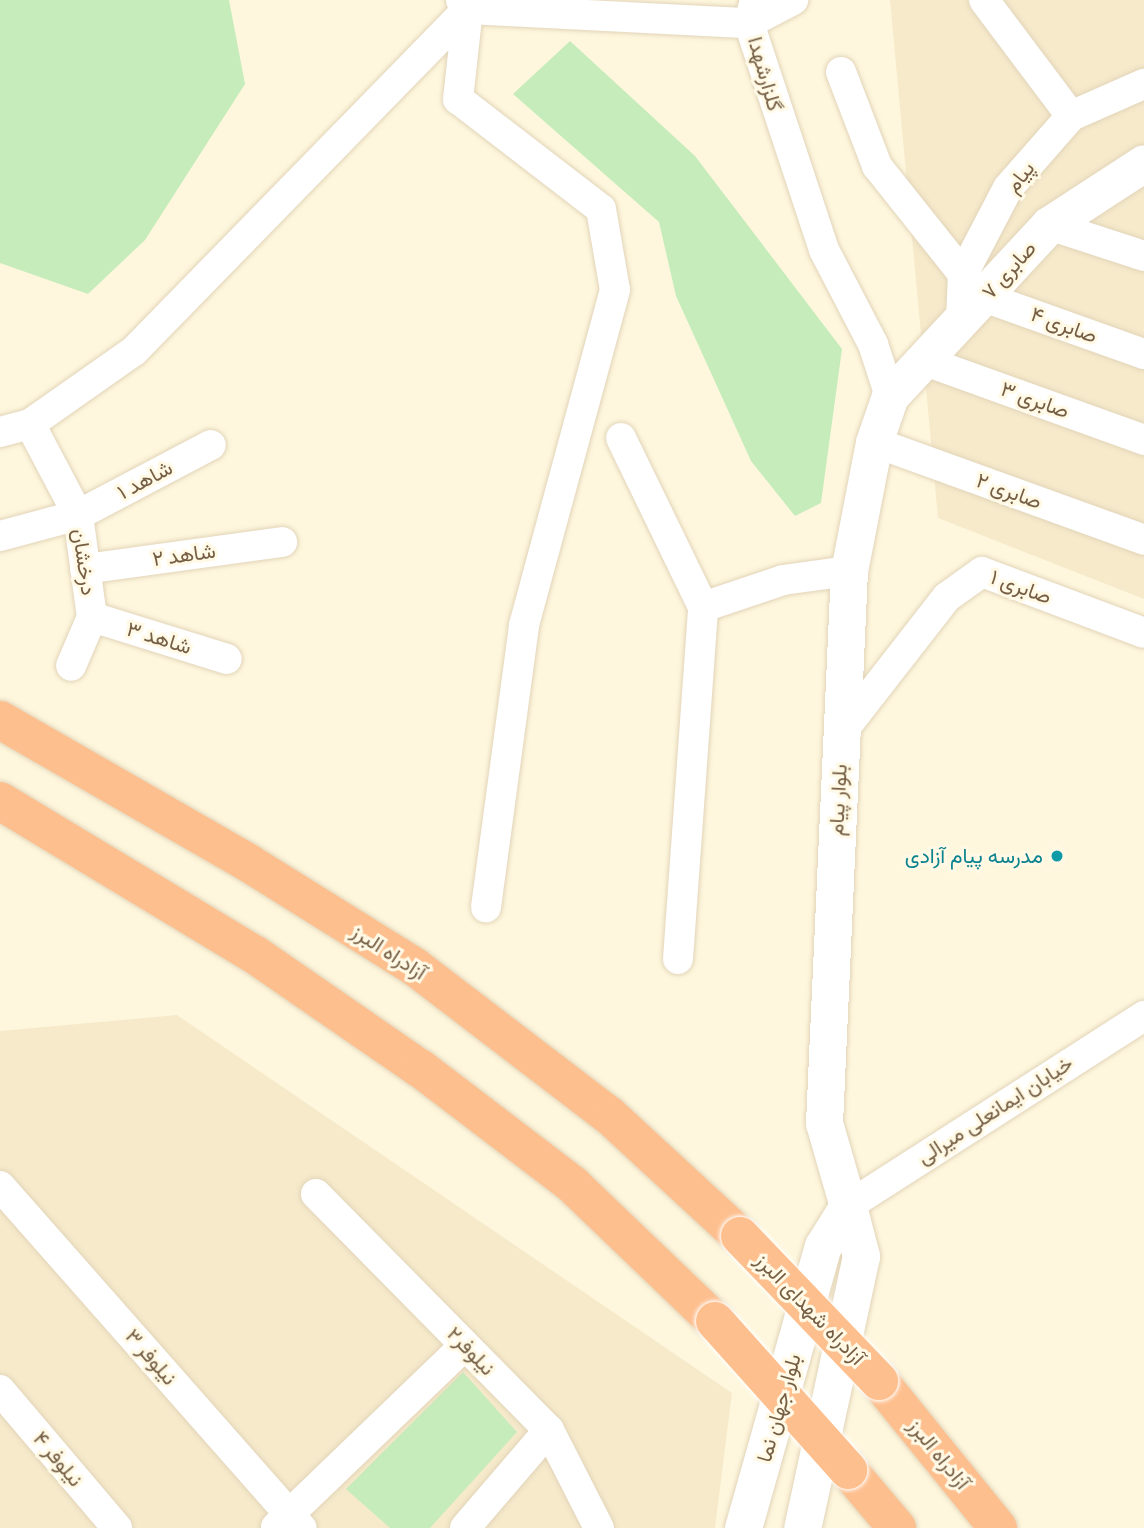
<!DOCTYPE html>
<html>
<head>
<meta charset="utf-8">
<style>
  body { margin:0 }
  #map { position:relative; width:1144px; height:1528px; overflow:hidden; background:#fef7dd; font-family:"Archivo Narrow",Vazirmatn,sans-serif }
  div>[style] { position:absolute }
  .residential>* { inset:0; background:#f6eacb }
  .green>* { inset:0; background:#c6ecbb }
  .roads { filter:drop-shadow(0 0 2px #e2d4b9) drop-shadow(0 0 2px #e2d4b9) }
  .minor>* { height:30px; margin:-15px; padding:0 15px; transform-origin:15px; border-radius:15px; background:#fff }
  .tertiary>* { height:37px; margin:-18.5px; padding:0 18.5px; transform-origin:18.5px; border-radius:18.5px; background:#fff }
  .motorway>* { height:38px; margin:-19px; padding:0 19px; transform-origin:19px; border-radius:19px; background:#febf8e }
  .bridges { filter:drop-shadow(0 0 2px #fff) drop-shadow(0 0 2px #fff) }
  .motorway-bridge>* { height:38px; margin:-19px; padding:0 19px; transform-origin:19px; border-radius:19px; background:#febf8e }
  .dots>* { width:19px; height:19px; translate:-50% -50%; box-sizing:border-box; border:4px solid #fff9e5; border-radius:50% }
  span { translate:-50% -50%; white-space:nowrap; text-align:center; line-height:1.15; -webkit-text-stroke:6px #fff9e5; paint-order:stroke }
  .street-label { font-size:21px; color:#755e44 }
  .culture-label { font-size:21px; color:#0d838f }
  .right { translate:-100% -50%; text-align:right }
</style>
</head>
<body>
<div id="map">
  <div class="residential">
    <i style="clip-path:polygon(890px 0,1144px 0,1144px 599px,938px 518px)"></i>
    <i style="clip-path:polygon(177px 1015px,732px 1393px,715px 1528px,0 1528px,0 1031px)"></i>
  </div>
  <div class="green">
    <i style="clip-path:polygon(0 0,229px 0,245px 84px,145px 240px,88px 294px,0 263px)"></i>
    <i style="clip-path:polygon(570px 41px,695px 156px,842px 349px,821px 503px,795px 516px,751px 461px,676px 296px,659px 222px,513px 94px)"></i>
    <i style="clip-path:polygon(463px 1372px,517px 1432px,430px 1528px,390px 1528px,346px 1489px)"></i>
  </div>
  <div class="roads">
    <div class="minor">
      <i style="left:461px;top:0;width:11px;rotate:52deg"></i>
      <i style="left:468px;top:9px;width:281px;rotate:2.9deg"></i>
      <i style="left:749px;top:23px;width:239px;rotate:71.7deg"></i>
      <i style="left:824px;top:250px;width:106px;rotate:62.5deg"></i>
      <i style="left:873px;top:344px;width:55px;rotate:71.9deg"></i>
      <i style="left:755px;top:0;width:24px;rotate:105deg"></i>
      <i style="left:749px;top:23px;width:50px;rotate:-27.6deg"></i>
      <i style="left:984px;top:0;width:145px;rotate:53.1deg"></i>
      <i style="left:468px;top:9px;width:91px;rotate:96.3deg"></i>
      <i style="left:458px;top:99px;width:180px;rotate:37.6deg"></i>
      <i style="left:601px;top:209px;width:82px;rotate:80.2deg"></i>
      <i style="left:615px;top:290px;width:348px;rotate:105.2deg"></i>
      <i style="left:524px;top:626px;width:284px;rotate:97.7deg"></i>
      <i style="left:841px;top:72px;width:101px;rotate:69deg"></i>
      <i style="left:877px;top:166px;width:138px;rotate:51.5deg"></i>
      <i style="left:1049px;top:225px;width:100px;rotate:18.1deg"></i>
      <i style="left:984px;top:297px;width:170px;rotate:19.6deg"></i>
      <i style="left:961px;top:321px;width:47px;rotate:-87.6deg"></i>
      <i style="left:963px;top:274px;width:97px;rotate:-62.4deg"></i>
      <i style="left:1008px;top:188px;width:96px;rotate:-48.8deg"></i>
      <i style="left:1071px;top:116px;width:80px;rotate:-23.7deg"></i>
      <i style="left:925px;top:361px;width:233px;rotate:19.8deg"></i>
      <i style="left:30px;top:424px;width:103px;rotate:62.2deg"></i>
      <i style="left:78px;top:515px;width:103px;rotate:82.2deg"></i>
      <i style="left:92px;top:617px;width:53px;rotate:113.2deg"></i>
      <i style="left:0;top:432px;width:31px;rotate:-15deg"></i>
      <i style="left:30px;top:424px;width:127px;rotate:-35.1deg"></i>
      <i style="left:134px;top:351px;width:478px;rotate:-45.7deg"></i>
      <i style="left:621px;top:438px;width:188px;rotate:64.1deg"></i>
      <i style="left:874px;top:442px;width:287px;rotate:19.9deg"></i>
      <i style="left:0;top:536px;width:81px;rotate:-15.1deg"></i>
      <i style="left:78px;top:515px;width:150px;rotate:-27.8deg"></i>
      <i style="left:85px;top:569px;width:199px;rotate:-7.8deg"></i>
      <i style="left:92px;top:617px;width:141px;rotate:17.3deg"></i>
      <i style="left:841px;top:733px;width:172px;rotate:-52.1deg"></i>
      <i style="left:947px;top:597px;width:43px;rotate:-35.5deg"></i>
      <i style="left:982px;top:572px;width:173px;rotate:20.6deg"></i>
      <i style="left:678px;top:959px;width:353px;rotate:-85.9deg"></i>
      <i style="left:703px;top:607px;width:84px;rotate:-18.6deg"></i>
      <i style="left:783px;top:580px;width:67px;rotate:-7.8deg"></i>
      <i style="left:0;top:1186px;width:456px;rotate:48.6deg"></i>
      <i style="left:316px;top:1194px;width:332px;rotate:45.4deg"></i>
      <i style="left:549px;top:1430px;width:110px;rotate:63deg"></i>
      <i style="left:848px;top:1206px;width:352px;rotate:-32.7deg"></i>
      <i style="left:0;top:1390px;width:181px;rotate:49.7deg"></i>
      <i style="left:276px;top:1527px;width:262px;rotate:-43.9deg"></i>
      <i style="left:465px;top:1528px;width:129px;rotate:-49.4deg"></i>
    </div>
    <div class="tertiary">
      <i style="left:848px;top:1206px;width:86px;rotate:-106.1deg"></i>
      <i style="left:824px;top:1123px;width:553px;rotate:-87.41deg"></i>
      <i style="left:849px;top:571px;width:131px;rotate:-79deg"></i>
      <i style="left:874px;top:442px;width:49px;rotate:-70.8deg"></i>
      <i style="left:890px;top:396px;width:233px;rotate:-47.1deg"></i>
      <i style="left:1049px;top:225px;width:113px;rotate:-33.1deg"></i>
      <i style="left:743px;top:1528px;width:293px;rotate:-74.2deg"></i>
      <i style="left:823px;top:1246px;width:47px;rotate:-58deg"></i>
      <i style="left:848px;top:1206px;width:52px;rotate:75.4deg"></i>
      <i style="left:861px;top:1256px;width:278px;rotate:102.2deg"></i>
    </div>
    <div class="motorway">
      <i style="left:0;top:720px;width:285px;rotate:29.9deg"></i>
      <i style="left:247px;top:862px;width:198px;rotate:32deg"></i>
      <i style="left:415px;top:967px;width:245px;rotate:37.4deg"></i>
      <i style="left:610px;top:1116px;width:177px;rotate:42.7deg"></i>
      <i style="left:0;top:801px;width:297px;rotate:31.1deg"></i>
      <i style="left:254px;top:954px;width:203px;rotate:34.6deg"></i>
      <i style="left:421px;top:1069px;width:191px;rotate:37.3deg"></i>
      <i style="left:573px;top:1185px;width:197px;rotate:43.8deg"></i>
      <i style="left:879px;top:1381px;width:189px;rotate:51deg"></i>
      <i style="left:848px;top:1470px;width:76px;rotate:49.8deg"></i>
    </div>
  </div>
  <div class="bridges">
    <div class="motorway-bridge">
      <i style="left:740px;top:1236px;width:201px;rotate:46.2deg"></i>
      <i style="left:715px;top:1321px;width:200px;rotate:48.2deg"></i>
    </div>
  </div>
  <div class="dots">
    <i style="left:1057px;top:856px;background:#0f9aa8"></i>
  </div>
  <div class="street-label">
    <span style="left:765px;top:74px;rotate:74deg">گلزارشهدا</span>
    <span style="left:1020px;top:177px;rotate:-52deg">پیام</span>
    <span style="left:1009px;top:270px;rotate:-48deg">صابری ۷</span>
    <span style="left:1064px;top:325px;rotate:20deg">صابری ۴</span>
    <span style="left:1035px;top:400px;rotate:20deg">صابری ۳</span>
    <span style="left:145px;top:480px;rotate:-28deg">شاهد ۱</span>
    <span style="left:1009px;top:491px;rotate:20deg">صابری ۲</span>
    <span style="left:184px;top:555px;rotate:-8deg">شاهد ۲</span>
    <span style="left:84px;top:562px;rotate:82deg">درخشان</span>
    <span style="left:1021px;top:587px;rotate:20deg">صابری ۱</span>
    <span style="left:159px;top:638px;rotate:17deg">شاهد ۳</span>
    <span style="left:838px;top:800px;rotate:-87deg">بلوار پیام</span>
    <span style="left:389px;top:952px;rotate:33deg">آزادراه البرز</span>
    <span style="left:995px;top:1110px;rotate:-33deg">خیابان ایمانعلی میرالی</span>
    <span style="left:810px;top:1309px;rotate:46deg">آزادراه شهدای البرز</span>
    <span style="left:471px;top:1351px;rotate:46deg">۲نیلوفر</span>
    <span style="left:151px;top:1357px;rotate:49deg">نیلوفر ۳</span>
    <span style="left:779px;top:1408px;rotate:-74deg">بلوار جهان نما</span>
    <span style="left:939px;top:1454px;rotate:51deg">آزادراه البرز</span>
    <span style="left:58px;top:1459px;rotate:50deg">نیلوفر ۴</span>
  </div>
  <div class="culture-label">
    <span class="right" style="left:1043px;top:856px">مدرسه پیام آزادی</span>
  </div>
</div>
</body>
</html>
